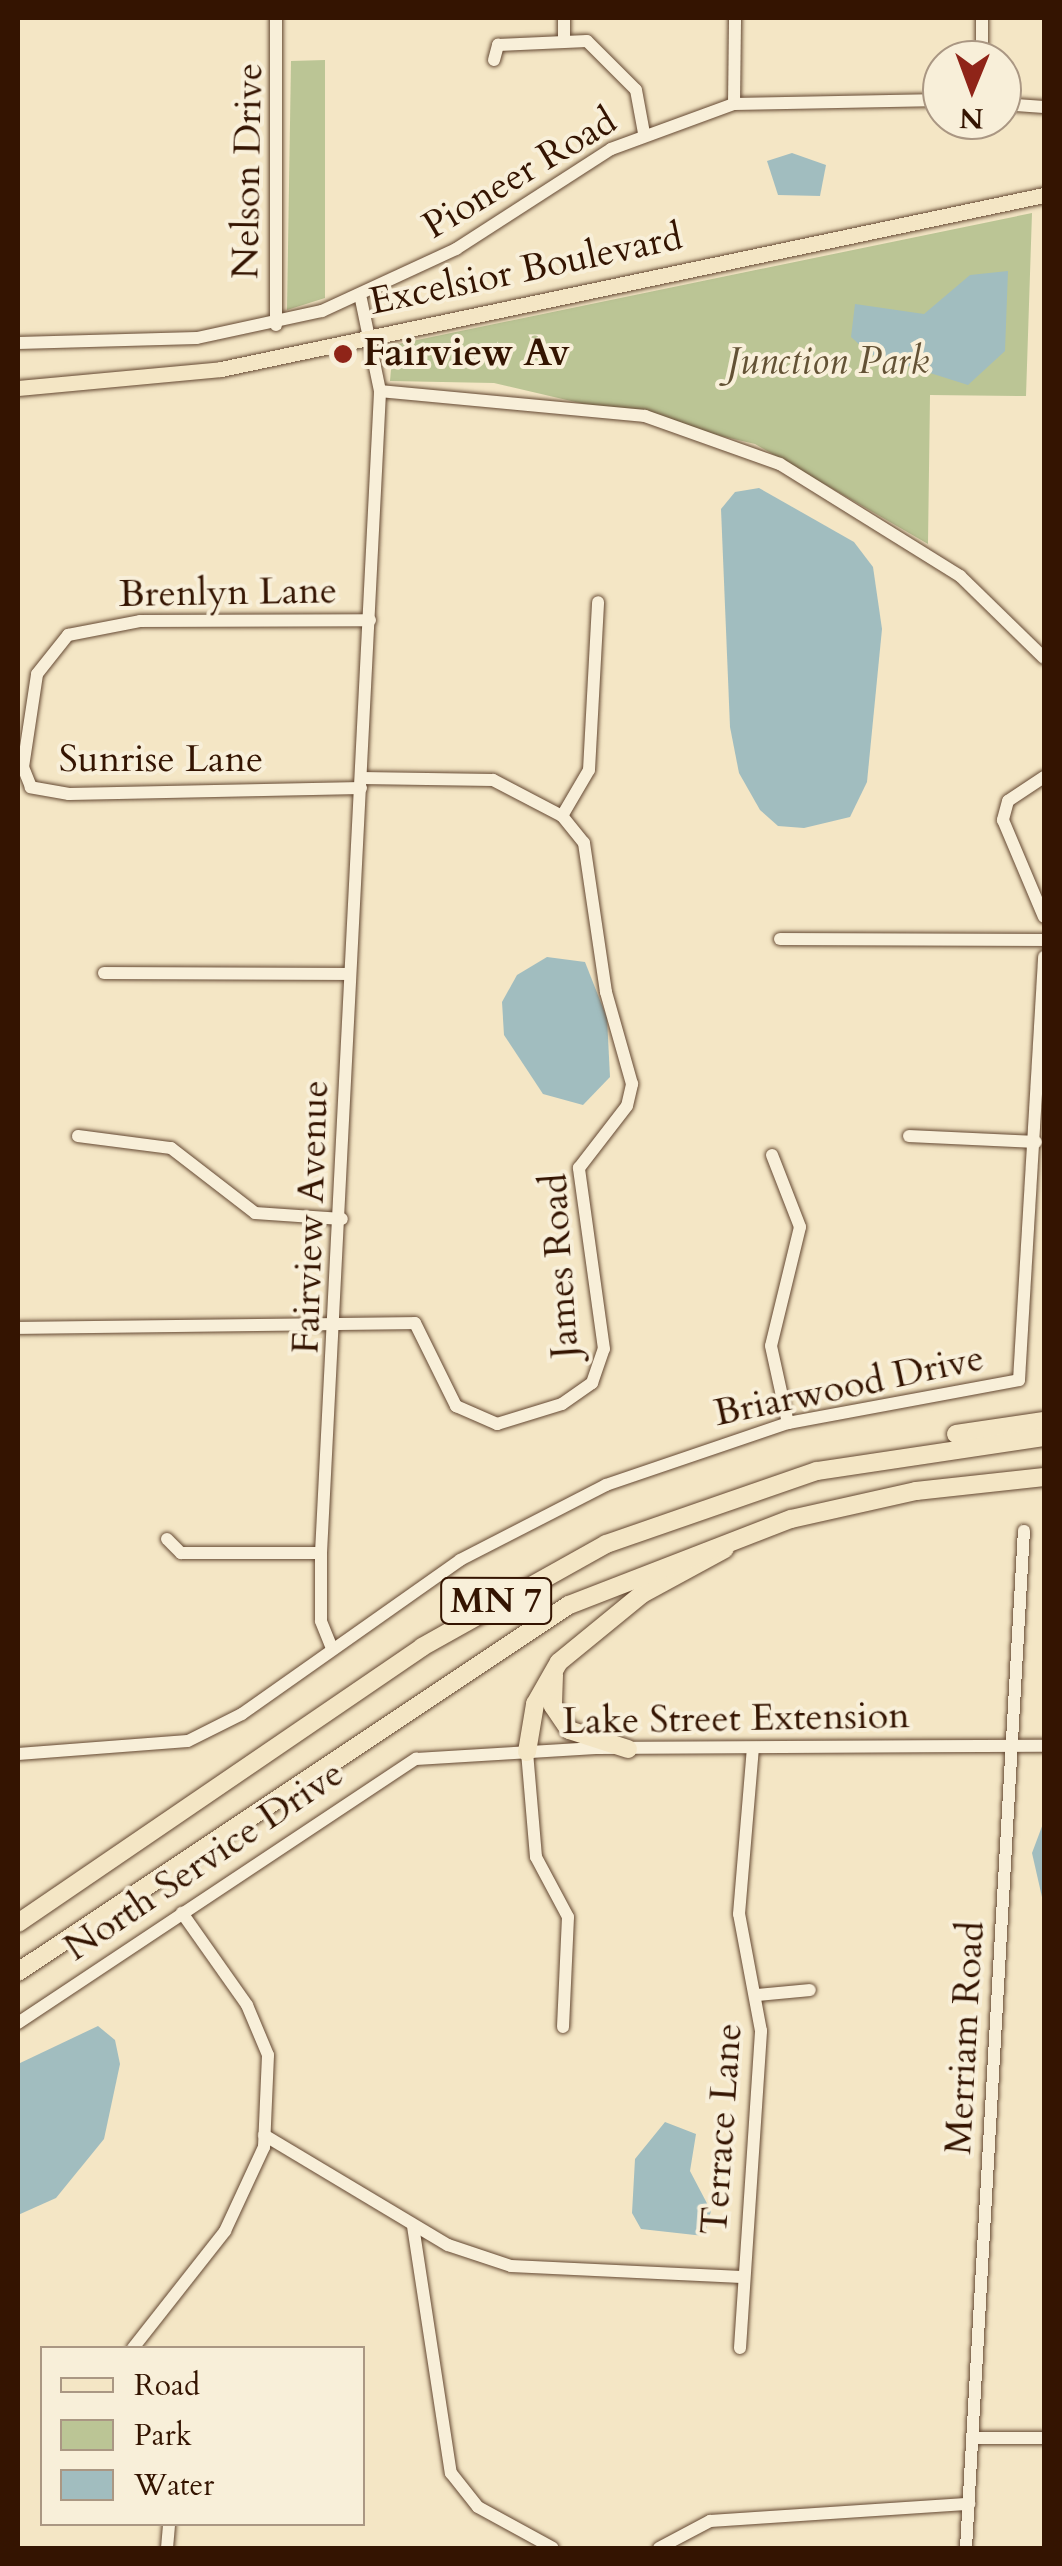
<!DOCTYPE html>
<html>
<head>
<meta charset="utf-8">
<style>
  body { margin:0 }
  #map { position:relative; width:1062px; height:2566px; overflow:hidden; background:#f4e6c5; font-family:Cardo,serif }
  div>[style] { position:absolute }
  .green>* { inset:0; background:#bbc595 }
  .water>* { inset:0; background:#a1bdbf }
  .roads { filter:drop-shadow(0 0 2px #644832) drop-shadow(0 0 2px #644832) }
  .minor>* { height:12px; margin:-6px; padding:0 6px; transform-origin:6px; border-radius:6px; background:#f8efd9 }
  .major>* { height:15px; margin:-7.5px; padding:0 7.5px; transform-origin:7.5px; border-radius:7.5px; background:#f4e6c5 }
  .highway>* { height:18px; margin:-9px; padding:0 9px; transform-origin:9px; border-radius:9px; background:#f4e6c5 }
  .dots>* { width:28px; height:28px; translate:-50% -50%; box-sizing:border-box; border:5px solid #f8efd9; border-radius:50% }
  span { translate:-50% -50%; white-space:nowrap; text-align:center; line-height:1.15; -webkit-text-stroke:8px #f8efd9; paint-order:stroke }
  .shield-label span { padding:2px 8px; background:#f8efd9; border:2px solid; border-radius:8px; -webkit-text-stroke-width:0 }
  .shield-label { font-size:35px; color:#341401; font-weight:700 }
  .street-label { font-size:38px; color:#341401 }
  .poi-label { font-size:38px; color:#341401; font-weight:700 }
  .left { translate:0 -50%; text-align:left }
  .park-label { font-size:38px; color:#635235; font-style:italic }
  .frame { position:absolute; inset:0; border:20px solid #341401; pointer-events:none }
  .legend { position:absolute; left:40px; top:2346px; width:325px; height:180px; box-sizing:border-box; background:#f8efd9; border:2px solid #aa9783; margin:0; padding:12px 18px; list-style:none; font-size:30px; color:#341401 }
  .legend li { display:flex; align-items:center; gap:20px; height:50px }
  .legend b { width:50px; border:2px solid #aa9783 }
  .north { position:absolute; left:922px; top:40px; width:100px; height:100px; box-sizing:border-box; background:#f8efd9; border:2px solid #aa9783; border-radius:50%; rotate:181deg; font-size:28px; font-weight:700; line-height:40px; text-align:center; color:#341401 }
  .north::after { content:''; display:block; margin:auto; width:35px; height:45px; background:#8f2418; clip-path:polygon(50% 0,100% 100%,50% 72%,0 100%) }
</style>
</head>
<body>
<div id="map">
  <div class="green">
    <i style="clip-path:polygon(325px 60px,325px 298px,287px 310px,291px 61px)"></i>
    <i style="clip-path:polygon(1032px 213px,1026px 396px,930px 395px,928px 544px,755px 444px,494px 383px,390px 381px,393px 345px)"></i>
  </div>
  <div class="water">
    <i style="clip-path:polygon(792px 153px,826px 165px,820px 196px,778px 195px,767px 161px)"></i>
    <i style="clip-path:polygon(1008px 271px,1005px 351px,968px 385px,870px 354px,851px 337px,855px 304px,924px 314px,970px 275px)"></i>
    <i style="clip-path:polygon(759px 488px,854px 542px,873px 567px,882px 629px,867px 782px,850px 817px,804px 828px,778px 826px,760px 810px,739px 773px,730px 727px,721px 509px,735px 492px)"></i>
    <i style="clip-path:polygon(547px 957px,585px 962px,607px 1018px,610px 1077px,583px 1105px,543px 1094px,504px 1035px,502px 1002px,517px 975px)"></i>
    <i style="clip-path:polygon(1044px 1821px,1044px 1906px,1032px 1853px)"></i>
    <i style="clip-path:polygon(98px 2026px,115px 2040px,120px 2064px,104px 2139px,56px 2198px,18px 2215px,18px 2064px)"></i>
    <i style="clip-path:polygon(665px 2122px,696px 2134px,690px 2171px,711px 2211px,704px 2236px,641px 2229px,632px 2213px,635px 2159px)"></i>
  </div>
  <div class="roads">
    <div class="minor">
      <i style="left:564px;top:40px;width:22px;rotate:-90deg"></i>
      <i style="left:494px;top:60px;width:16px;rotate:-75deg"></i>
      <i style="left:498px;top:45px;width:89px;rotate:-2.6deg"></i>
      <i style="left:587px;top:41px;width:69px;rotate:45deg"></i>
      <i style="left:636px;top:90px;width:44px;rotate:79.5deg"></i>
      <i style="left:982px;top:60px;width:42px;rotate:-90deg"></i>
      <i style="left:734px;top:104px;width:86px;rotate:-89.3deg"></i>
      <i style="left:1002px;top:104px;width:42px;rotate:4.1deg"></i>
      <i style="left:276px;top:325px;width:307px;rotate:-90deg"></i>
      <i style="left:18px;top:343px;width:179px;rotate:-1.6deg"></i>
      <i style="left:197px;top:338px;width:128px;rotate:-12.2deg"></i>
      <i style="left:322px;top:311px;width:148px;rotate:-24.8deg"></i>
      <i style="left:456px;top:249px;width:184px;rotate:-32.8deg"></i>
      <i style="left:611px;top:149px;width:131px;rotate:-20.1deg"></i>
      <i style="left:734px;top:104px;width:208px;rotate:-1.1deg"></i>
      <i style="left:380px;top:391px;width:266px;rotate:5.4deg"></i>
      <i style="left:645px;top:416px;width:143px;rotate:19.6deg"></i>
      <i style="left:780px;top:464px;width:212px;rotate:31.9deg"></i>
      <i style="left:960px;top:576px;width:117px;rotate:44.3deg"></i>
      <i style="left:1044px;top:777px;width:43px;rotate:146.3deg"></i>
      <i style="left:1008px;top:801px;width:20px;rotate:105deg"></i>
      <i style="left:1003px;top:820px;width:105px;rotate:67.1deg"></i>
      <i style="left:361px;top:788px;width:292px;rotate:178.8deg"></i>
      <i style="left:69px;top:794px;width:39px;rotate:-170deg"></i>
      <i style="left:31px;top:787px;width:22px;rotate:-112deg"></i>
      <i style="left:23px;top:767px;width:94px;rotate:-81.4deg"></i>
      <i style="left:37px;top:674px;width:50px;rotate:-51.5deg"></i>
      <i style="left:68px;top:635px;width:73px;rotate:-11deg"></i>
      <i style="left:140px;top:621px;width:230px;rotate:-0.2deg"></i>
      <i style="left:562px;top:816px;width:53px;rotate:-59.6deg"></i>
      <i style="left:589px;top:770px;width:168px;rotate:-86.9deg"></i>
      <i style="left:780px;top:939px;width:264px;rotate:0.2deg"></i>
      <i style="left:104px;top:973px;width:246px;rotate:0.2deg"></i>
      <i style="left:78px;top:1136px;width:94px;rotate:7.4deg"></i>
      <i style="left:171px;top:1148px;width:106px;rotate:37.7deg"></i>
      <i style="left:255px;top:1213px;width:87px;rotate:3.9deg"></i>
      <i style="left:909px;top:1136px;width:127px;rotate:2.7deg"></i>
      <i style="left:772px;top:1155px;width:77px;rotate:68.7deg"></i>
      <i style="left:800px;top:1227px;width:122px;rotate:103.7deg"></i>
      <i style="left:771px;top:1346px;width:79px;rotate:77.6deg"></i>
      <i style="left:18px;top:1328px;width:397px;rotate:-0.7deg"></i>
      <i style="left:415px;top:1323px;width:93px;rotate:63.7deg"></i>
      <i style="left:456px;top:1406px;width:45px;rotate:23.7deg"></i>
      <i style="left:497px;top:1424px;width:68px;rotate:-17.1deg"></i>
      <i style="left:562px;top:1404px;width:37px;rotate:-35deg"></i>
      <i style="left:592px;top:1383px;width:36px;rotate:-71deg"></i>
      <i style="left:604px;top:1349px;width:183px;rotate:-97.9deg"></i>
      <i style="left:579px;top:1168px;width:78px;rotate:-52.3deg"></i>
      <i style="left:627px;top:1106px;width:23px;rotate:-77deg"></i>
      <i style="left:632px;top:1084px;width:96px;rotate:-105.8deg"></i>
      <i style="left:606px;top:992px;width:151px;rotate:-98.4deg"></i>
      <i style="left:584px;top:843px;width:35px;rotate:-129deg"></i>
      <i style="left:562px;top:816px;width:78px;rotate:-152.4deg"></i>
      <i style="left:493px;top:780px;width:132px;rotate:-179.1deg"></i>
      <i style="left:167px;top:1539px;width:20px;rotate:45deg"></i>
      <i style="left:181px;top:1553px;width:140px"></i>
      <i style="left:331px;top:1646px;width:27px;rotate:-112deg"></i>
      <i style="left:321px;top:1621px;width:68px;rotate:-90deg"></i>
      <i style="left:321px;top:1553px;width:1163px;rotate:-87.09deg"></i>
      <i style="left:380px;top:391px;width:94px;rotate:-101.7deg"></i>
      <i style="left:527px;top:1752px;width:105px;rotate:85.1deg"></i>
      <i style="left:536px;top:1857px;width:68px;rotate:61.9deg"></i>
      <i style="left:568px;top:1917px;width:110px;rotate:92.6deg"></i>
      <i style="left:18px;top:1754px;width:170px;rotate:-4.4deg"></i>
      <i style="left:188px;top:1741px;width:60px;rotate:-26.6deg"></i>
      <i style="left:242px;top:1714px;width:267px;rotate:-35.2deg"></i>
      <i style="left:460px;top:1560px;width:164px;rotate:-27.2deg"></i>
      <i style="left:606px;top:1485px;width:192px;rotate:-18.8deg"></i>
      <i style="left:788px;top:1423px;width:235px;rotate:-10.5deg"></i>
      <i style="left:1019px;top:1380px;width:424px;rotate:-86.6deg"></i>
      <i style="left:758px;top:1995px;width:52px;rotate:-5.5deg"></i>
      <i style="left:18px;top:2023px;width:478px;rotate:-33.6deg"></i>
      <i style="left:416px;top:1759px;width:180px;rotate:-3.5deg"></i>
      <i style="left:596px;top:1748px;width:448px;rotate:-0.3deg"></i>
      <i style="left:264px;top:2135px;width:214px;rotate:30.9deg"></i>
      <i style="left:448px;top:2245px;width:66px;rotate:18.4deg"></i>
      <i style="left:511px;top:2266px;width:231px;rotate:2.7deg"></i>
      <i style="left:413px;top:2226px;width:250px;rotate:81.3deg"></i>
      <i style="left:451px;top:2473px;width:43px;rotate:51.5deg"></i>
      <i style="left:478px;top:2507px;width:85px;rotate:28.7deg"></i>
      <i style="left:133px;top:2348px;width:149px;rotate:-51.8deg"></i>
      <i style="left:225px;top:2231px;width:93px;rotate:-65.1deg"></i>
      <i style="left:264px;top:2147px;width:92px;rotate:-87.5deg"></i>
      <i style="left:268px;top:2055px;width:54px;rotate:-112.8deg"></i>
      <i style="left:247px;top:2005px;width:113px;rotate:-125.2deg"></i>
      <i style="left:740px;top:2348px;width:318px;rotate:-86.2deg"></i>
      <i style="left:761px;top:2031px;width:119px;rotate:-100.6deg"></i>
      <i style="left:739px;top:1914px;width:166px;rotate:-85.2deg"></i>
      <i style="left:973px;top:2438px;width:71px"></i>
      <i style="left:167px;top:2548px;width:24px;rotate:-85deg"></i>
      <i style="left:659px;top:2548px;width:58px;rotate:-27.9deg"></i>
      <i style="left:710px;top:2521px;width:260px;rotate:-3.8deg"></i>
      <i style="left:966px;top:2548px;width:1019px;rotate:-86.74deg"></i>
    </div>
    <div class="major">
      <i style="left:18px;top:388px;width:204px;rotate:-5.3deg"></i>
      <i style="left:221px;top:369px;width:841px;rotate:-11.94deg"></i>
    </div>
    <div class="highway">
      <i style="left:956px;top:1434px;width:89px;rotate:-8.4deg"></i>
      <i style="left:554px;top:1675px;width:31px;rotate:92deg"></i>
      <i style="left:553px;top:1706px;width:29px;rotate:56deg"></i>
      <i style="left:569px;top:1730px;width:62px;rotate:17.9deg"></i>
      <i style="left:527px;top:1752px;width:49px;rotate:-80.5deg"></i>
      <i style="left:535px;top:1704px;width:48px;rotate:-60.3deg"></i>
      <i style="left:559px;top:1662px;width:107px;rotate:-39.3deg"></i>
      <i style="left:642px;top:1594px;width:94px;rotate:-28.5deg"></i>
      <i style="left:18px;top:1923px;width:489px;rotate:-34.3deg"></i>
      <i style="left:422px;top:1647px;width:211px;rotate:-29.2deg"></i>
      <i style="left:606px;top:1544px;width:223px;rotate:-19.1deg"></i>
      <i style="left:817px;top:1471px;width:230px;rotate:-8.5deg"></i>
      <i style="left:18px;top:1972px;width:662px;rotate:-33.67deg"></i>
      <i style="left:569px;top:1605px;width:238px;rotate:-21.2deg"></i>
      <i style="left:791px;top:1519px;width:128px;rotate:-12.6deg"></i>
      <i style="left:916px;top:1491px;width:129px;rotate:-6.2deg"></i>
    </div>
  </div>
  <div class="dots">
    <i style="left:343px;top:354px;background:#8f2418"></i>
  </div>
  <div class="shield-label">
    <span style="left:496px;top:1601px">MN 7</span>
  </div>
  <div class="street-label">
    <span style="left:248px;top:171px;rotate:-89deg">Nelson Drive</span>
    <span style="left:520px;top:174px;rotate:-31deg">Pioneer Road</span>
    <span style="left:526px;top:270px;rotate:-12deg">Excelsior Boulevard</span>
    <span style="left:228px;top:593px;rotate:-1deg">Brenlyn Lane</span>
    <span style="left:161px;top:760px">Sunrise Lane</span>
    <span style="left:311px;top:1217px;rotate:-88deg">Fairview Avenue</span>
    <span style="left:560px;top:1266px;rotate:-94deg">James Road</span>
    <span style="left:849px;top:1386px;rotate:-12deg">Briarwood Drive</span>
    <span style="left:736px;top:1719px;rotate:-1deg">Lake Street Extension</span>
    <span style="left:204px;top:1861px;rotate:-34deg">North Service Drive</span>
    <span style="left:965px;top:2038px;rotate:-87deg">Merriam Road</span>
    <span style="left:722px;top:2129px;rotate:-86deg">Terrace Lane</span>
  </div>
  <div class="poi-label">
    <span class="left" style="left:363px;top:354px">Fairview Av</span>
  </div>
  <div class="park-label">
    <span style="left:828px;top:362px">Junction Park</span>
  </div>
  <div class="frame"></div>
  <ul class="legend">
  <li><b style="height:12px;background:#f4e6c5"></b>Road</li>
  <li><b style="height:28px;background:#bbc595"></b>Park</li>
  <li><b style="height:28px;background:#a1bdbf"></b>Water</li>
  </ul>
  <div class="north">N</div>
</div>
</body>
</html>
